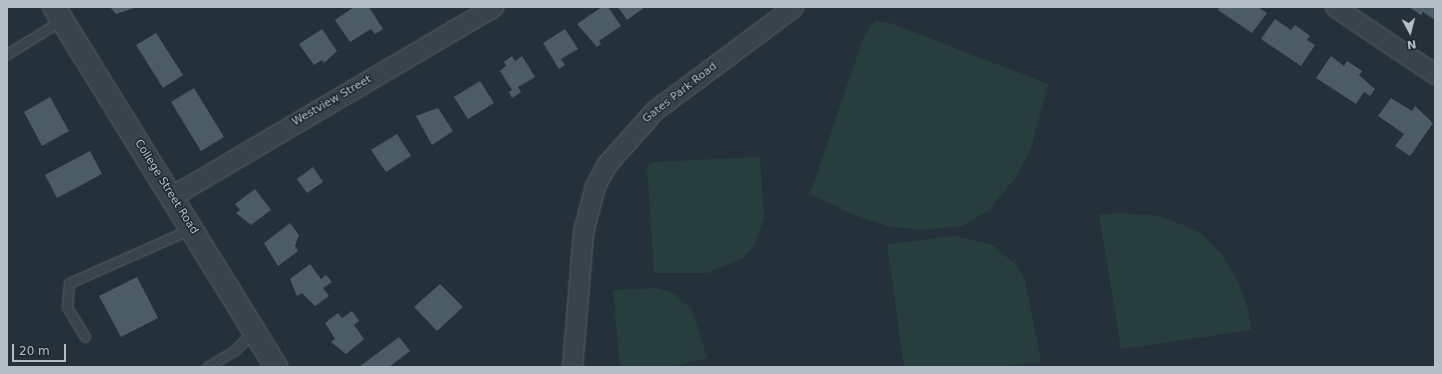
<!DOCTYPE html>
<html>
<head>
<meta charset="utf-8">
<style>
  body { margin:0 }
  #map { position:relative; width:1442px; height:374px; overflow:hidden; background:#24313b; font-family:"DejaVu Sans",sans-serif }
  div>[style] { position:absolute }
  .green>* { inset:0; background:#273e3c }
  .building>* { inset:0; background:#4c5c66 }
  .roads { filter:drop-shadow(0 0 1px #566169) drop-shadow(0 0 1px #566169) }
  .service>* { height:9px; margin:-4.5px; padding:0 4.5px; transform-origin:4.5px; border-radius:4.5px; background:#38434b }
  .minor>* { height:19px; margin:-9.5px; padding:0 9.5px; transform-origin:9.5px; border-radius:9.5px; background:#38434b }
  .tertiary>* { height:22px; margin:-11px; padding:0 11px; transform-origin:11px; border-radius:11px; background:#38434b }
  span { translate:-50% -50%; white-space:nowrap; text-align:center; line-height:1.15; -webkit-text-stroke:3px #1d2830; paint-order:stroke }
  .street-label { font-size:11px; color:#b3bec7 }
  .frame { position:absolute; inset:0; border:8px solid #b3bec7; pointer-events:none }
  .north { position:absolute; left:1390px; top:12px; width:40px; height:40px; -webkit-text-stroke:3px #1d2830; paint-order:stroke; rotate:173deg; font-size:11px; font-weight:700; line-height:16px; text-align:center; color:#b3bec7 }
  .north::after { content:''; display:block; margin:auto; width:14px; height:18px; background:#b3bec7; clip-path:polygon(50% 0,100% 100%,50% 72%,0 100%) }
  .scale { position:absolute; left:12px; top:344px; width:54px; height:18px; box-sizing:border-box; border:2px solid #b3bec7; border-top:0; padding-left:5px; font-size:12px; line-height:14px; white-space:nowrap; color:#b3bec7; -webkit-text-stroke:3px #1d2830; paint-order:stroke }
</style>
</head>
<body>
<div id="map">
  <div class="green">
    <i style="clip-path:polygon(875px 21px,890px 23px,1048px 84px,1031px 149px,1016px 177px,989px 210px,962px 226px,920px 230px,888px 226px,854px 215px,810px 194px,864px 36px)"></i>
    <i style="clip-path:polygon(760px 157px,764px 217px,755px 245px,743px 258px,707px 273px,654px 273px,647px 167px,652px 162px)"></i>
    <i style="clip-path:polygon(1116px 213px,1160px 216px,1200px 232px,1221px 254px,1239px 283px,1249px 312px,1251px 330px,1121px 349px,1099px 215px)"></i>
    <i style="clip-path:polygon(955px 236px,991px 244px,1017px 266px,1025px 280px,1041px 362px,1000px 367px,904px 367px,887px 244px)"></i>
    <i style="clip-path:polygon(657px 288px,674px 293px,692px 310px,707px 358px,671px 367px,620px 367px,613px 290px)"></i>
  </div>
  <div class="building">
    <i style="clip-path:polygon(110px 7px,137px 7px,116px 14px)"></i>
    <i style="clip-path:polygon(354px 7px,369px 7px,383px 29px,375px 34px,371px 29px,350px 42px,335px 20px)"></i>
    <i style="clip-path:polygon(602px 7px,608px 7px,621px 26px,599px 41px,601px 44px,597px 47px,577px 24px)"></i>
    <i style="clip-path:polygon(618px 7px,645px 7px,627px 20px)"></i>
    <i style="clip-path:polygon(1220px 7px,1258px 7px,1267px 13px,1252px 33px,1218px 10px)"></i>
    <i style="clip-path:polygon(1409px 7px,1435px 7px,1435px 20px,1423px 12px,1421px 15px)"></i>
    <i style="clip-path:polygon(1275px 19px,1291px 30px,1295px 25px,1310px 36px,1307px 40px,1315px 45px,1301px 66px,1261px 39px)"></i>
    <i style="clip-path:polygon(322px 29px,337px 51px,324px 63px,322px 60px,314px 65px,299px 44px)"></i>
    <i style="clip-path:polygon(565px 29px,578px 49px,561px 59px,565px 65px,559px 69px,543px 43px)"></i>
    <i style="clip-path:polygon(156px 33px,183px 75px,163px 88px,136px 45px)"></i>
    <i style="clip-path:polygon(512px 56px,515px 61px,522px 56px,535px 77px,518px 87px,521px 92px,512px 98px,509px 92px,512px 90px,500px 71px,506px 66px,504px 62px)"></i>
    <i style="clip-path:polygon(1331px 56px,1344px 66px,1347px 61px,1362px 71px,1359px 75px,1375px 89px,1370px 96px,1364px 92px,1356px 104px,1316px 78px)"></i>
    <i style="clip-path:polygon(480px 81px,494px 103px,468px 119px,454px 97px)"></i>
    <i style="clip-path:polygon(194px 88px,224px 137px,201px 151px,171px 102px)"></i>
    <i style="clip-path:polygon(50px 97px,69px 131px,42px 146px,24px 112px)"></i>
    <i style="clip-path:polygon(1391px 98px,1412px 111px,1415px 106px,1433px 123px,1410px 156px,1395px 146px,1404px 134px,1378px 116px)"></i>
    <i style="clip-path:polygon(438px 108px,453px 131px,432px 145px,416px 116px)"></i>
    <i style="clip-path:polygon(397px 134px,411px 156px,386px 172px,371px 150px)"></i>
    <i style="clip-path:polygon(90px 151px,102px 174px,57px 198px,45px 175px)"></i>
    <i style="clip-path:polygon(313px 167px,323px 182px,307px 193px,297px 179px)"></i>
    <i style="clip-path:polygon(255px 189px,271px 210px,251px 225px,236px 213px,240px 210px,235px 204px)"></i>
    <i style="clip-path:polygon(290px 223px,299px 235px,295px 246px,298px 251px,278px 266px,264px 243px)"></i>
    <i style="clip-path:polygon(310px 264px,321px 279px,326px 275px,332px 282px,323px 288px,329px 296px,315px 306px,302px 293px,297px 296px,290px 279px)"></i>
    <i style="clip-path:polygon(137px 277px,158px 318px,121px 337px,99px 296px)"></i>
    <i style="clip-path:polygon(440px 284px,463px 307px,437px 331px,414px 307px)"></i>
    <i style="clip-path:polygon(352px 311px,359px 321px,354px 325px,364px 339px,346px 354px,331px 342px,335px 339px,325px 323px,338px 313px,342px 318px)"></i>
    <i style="clip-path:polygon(399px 337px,410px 351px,389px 367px,359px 367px)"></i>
  </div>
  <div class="roads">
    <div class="service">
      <i style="left:7px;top:54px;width:65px;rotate:-31.7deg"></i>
      <i style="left:85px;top:337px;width:35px;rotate:-121deg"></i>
      <i style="left:67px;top:307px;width:24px;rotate:-85deg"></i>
      <i style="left:69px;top:283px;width:133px;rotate:-23.9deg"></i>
      <i style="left:207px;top:367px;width:33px;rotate:-31deg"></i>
      <i style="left:235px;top:350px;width:27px;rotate:-45deg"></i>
    </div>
    <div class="minor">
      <i style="left:1335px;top:7px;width:120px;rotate:33.8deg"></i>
      <i style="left:172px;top:196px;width:373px;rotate:-30.5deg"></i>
      <i style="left:572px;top:367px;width:135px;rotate:-85.3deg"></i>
      <i style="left:583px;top:232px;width:48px;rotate:-75.4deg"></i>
      <i style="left:595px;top:186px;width:24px;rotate:-62deg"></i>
      <i style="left:606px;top:165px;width:74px;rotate:-48.3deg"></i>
      <i style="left:655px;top:110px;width:172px;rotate:-36.7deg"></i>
    </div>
    <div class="tertiary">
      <i style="left:54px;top:7px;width:423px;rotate:58.3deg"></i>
    </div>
  </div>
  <div class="street-label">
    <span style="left:680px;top:93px;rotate:-38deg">Gates Park Road</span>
    <span style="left:332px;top:101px;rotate:-30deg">Westview Street</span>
    <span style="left:166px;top:187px;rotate:58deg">College Street Road</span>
  </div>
  <div class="frame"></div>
  <div class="north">N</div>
  <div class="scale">20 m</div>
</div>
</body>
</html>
